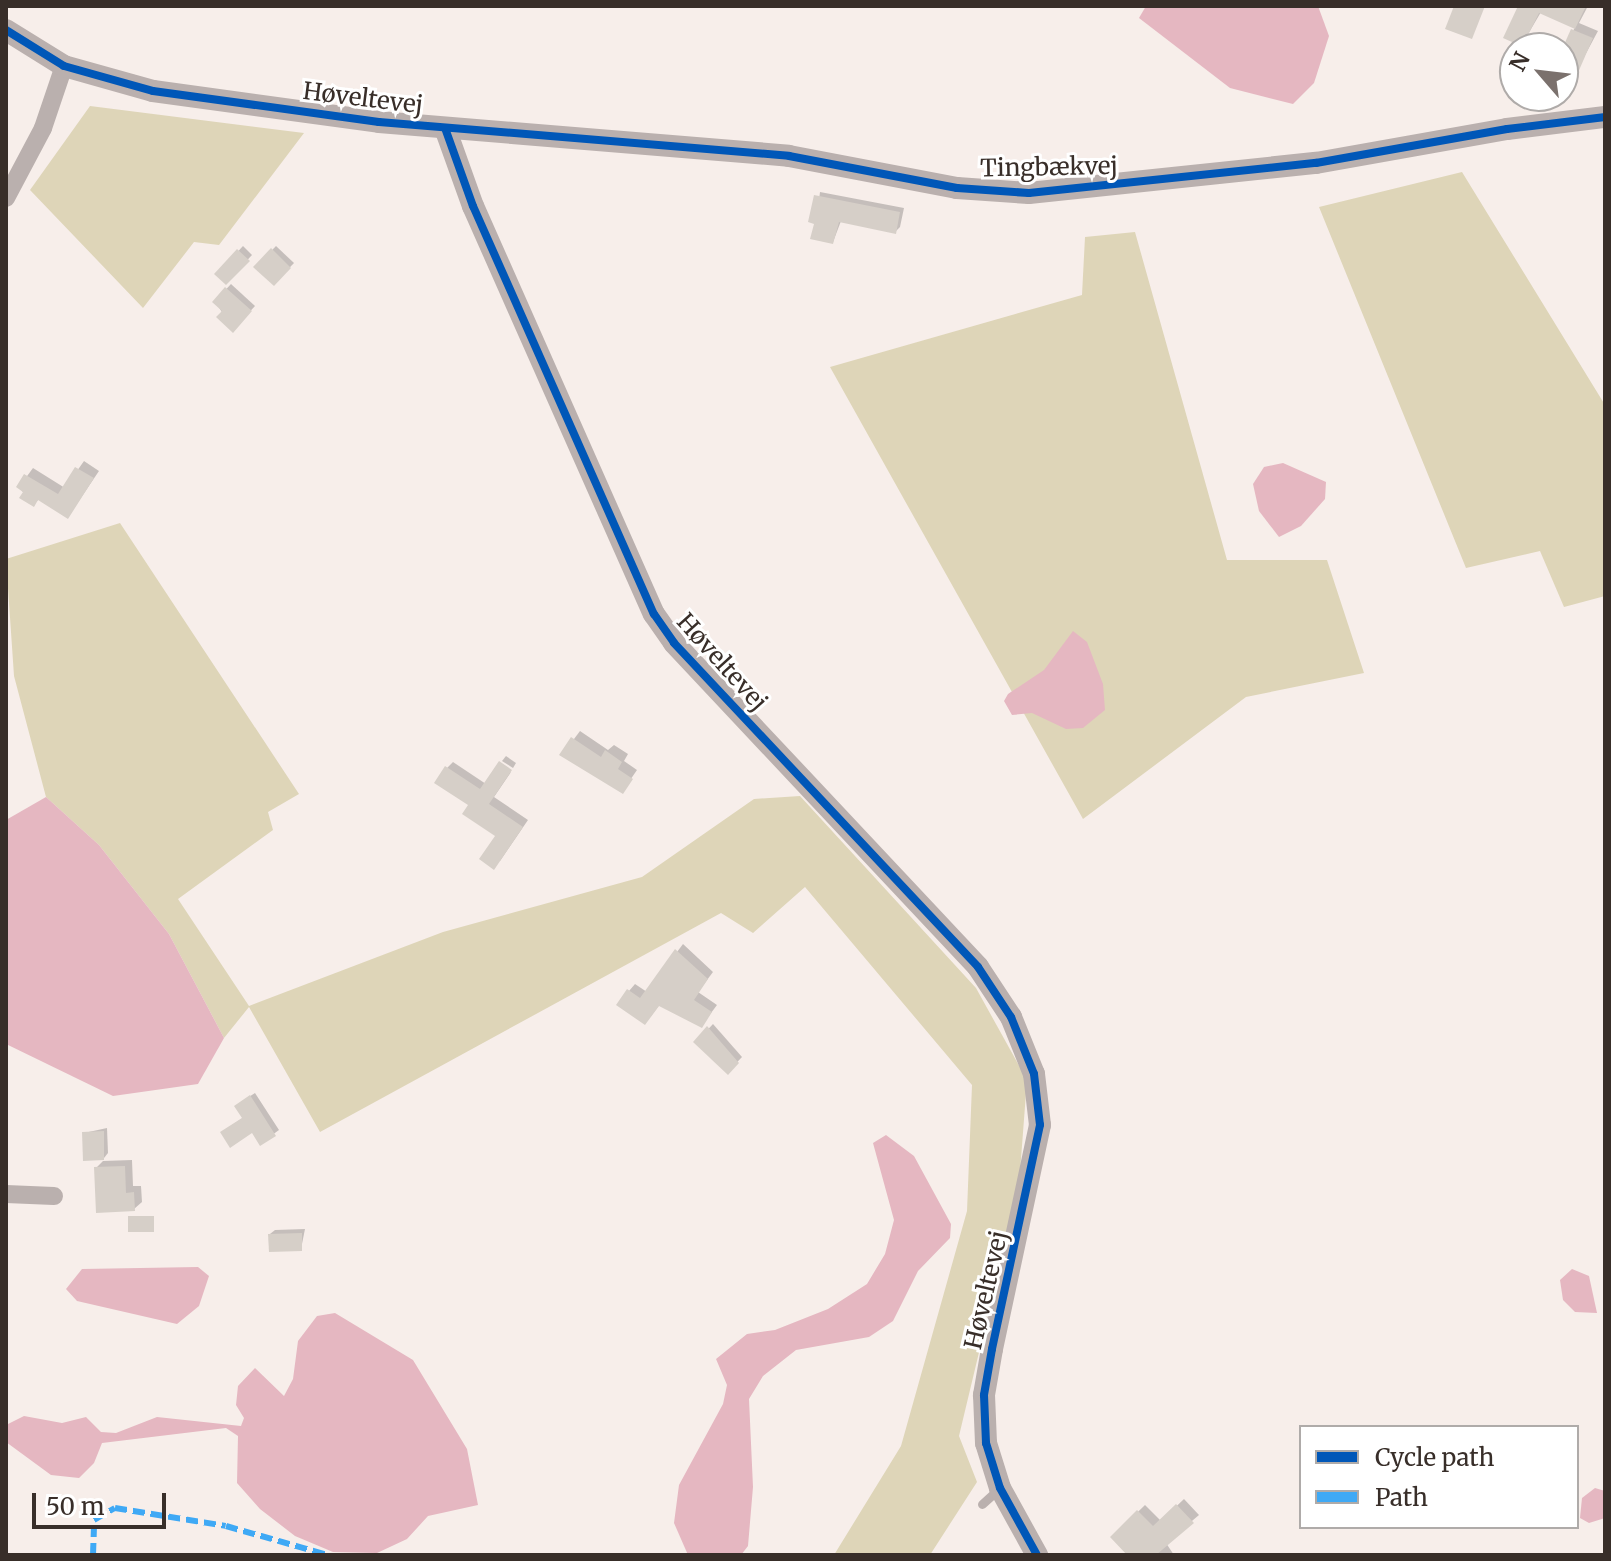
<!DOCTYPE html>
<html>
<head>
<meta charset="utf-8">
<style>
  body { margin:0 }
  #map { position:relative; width:1611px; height:1561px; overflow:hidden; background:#f7eeea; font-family:Merriweather,serif }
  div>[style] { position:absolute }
  .green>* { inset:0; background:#ded5b8 }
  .water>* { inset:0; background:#e5b7c1 }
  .shadow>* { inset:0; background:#0003 }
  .building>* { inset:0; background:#d6cfc8 }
  .service>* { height:9px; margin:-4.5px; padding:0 4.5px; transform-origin:4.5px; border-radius:4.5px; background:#bab0ae }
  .minor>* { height:18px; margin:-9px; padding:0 9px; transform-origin:9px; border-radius:9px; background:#bab0ae }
  .tertiary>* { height:22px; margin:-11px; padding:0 11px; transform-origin:11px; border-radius:11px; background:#bab0ae }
  .quiet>* { height:6px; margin-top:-3px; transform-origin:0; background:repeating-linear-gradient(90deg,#3fa9f5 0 12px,transparent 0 18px) }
  .cycleway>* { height:8px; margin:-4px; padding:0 4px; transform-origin:4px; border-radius:4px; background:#0057b8 }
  span { translate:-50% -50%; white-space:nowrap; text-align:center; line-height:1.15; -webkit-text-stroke:6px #fff; paint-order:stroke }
  .street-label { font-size:24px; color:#382e29 }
  .frame { position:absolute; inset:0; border:8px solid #382e29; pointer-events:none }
  .legend { position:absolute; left:1299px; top:1425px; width:280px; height:104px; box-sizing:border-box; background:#fff; border:2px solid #afaba9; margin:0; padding:10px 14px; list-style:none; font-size:24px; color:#382e29 }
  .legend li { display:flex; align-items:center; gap:16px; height:40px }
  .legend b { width:40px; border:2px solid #afaba9 }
  .north { position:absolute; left:1499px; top:32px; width:80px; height:80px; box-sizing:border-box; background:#fff; border:2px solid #afaba9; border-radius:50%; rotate:298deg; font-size:22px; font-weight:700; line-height:32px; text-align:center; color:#382e29 }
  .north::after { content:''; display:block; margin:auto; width:28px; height:36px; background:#7b716d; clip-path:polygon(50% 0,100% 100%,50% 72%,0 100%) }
  .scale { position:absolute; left:32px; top:1493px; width:134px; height:36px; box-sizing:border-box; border:4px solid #382e29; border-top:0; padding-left:10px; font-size:24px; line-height:28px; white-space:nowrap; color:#382e29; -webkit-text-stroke:6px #fff; paint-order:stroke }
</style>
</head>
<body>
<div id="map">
  <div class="green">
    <i style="clip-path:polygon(90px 106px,304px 133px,219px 245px,194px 242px,143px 308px,30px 190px)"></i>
    <i style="clip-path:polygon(1462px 172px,1605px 405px,1605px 596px,1564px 607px,1540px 551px,1466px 568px,1319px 207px)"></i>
    <i style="clip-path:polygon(1135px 232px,1227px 560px,1327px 560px,1364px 673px,1246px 697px,1083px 819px,830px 367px,1082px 295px,1085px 237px)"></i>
    <i style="clip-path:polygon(120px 523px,299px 794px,268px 812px,273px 830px,178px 899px,249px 1006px,443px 932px,642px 877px,754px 799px,800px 796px,976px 988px,1027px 1080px,1019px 1185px,959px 1436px,977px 1482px,930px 1555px,834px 1555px,901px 1446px,967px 1211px,972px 1085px,805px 887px,753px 933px,721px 913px,320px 1132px,249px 1007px,224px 1038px,169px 934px,99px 845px,46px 797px,14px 676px,6px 559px)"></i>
  </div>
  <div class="water">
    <i style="clip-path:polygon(1146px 6px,1318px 6px,1329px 36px,1314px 83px,1293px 104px,1230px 88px,1139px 18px)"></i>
    <i style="clip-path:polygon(1283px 463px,1326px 482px,1325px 499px,1301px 526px,1279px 537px,1259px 511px,1253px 484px,1264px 467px)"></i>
    <i style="clip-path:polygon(1073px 631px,1087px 642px,1103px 684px,1105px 710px,1083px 728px,1066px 729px,1032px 713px,1012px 715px,1004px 701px,1008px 694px,1044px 670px)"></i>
    <i style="clip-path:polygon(46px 797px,99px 845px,169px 934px,224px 1038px,198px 1084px,113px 1096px,6px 1044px,6px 820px)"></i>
    <i style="clip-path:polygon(886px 1135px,914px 1156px,951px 1224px,950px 1238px,918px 1271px,893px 1321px,869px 1337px,796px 1350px,763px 1376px,749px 1399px,753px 1487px,748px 1546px,741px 1555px,688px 1555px,674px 1523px,679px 1485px,723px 1404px,727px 1385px,716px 1359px,747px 1334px,775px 1330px,828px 1309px,867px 1284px,885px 1254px,894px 1220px,873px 1143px)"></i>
    <i style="clip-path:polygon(198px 1267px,209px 1276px,199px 1306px,177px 1324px,77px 1301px,66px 1289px,82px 1269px)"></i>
    <i style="clip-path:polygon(1572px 1269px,1589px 1276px,1597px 1313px,1575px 1312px,1563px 1300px,1560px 1280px)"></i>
    <i style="clip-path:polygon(335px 1313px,413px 1360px,467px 1449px,478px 1505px,428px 1516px,407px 1539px,377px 1553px,333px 1552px,295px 1536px,260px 1509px,237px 1483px,238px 1436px,226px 1428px,102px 1443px,94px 1463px,79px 1478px,51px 1475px,6px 1442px,6px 1425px,24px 1416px,62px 1423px,86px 1417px,101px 1432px,116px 1433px,157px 1417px,241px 1426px,244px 1418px,236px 1405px,238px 1386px,255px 1368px,284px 1396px,293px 1379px,298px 1341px,317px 1316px)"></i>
    <i style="clip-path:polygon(1595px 1488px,1605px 1491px,1605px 1518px,1589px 1523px,1580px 1518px,1582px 1498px)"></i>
  </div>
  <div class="shadow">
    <i style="clip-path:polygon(1520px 6px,1588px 6px,1579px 23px,1598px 31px,1576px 72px,1563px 67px,1563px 52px,1575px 27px,1541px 12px,1521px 46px,1525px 48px,1515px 48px,1515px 77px,1510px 51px,1518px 43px)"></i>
    <i style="clip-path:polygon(820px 192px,904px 208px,900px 227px,896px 231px,841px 221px,833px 242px,816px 222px)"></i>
    <i style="clip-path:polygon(243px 246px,252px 255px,226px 283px,217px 274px)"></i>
    <i style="clip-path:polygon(276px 246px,294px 263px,274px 284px,256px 267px)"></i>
    <i style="clip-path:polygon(231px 284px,255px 306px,233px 330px,215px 301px)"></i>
    <i style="clip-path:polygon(84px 461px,99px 471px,68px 517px,39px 499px,33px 505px,19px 487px,33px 468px,65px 488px)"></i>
    <i style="clip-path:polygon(580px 731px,608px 750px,614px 745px,628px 754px,624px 761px,637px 770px,626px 786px,562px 755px)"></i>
    <i style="clip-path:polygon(506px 756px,516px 763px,513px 768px,502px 761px)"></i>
    <i style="clip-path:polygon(453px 762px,486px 784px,511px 772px,494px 797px,528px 820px,500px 861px,497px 835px,447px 768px)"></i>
    <i style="clip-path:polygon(683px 944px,713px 972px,698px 992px,717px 1005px,702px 1025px,660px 1004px,651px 1016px,629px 991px,635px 984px,647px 992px)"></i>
    <i style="clip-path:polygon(713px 1024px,742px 1057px,728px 1072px,696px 1042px)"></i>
    <i style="clip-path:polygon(255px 1093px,279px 1130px,261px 1143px,253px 1131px,222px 1132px,244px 1117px,241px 1102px)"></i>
    <i style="clip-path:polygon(107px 1128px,108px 1153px,104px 1158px,84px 1133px)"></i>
    <i style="clip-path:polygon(132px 1160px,133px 1186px,141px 1186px,142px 1202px,134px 1209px,96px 1168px,103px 1161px)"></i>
    <i style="clip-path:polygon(305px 1229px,301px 1249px,270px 1234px,275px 1230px)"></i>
    <i style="clip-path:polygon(1184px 1499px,1199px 1515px,1166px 1543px,1174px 1555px,1130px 1555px,1112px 1537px,1145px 1505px,1161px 1521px)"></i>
  </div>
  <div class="building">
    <i style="clip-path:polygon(1454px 6px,1485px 6px,1472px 39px,1445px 29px)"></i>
    <i style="clip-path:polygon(1518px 6px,1586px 6px,1575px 29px,1539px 13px,1522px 47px,1515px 44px,1515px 79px,1499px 72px,1512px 42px,1503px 38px)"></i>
    <i style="clip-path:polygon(1571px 29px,1593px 38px,1577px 75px,1563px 69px,1563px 47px)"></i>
    <i style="clip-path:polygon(814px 195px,900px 212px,896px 234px,839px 222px,833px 244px,810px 239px,814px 224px,808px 222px)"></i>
    <i style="clip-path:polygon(271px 248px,291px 268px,274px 286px,253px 267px)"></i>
    <i style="clip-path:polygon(237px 249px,250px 261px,226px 285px,214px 274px)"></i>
    <i style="clip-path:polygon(225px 287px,252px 311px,233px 333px,216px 317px,222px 311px,212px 302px)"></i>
    <i style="clip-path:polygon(75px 467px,94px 478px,68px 519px,38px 500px,34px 507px,19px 498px,23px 492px,16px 487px,24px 474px,58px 494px)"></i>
    <i style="clip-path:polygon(571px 737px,601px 757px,605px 750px,622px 762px,618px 769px,633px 779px,623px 794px,559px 755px)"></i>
    <i style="clip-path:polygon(499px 761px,512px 770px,489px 804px,523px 827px,494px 870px,479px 859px,495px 836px,462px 814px,468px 805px,434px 783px,445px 766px,480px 789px)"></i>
    <i style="clip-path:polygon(675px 949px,708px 979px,694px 1000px,712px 1012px,702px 1028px,659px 1006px,645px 1025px,616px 1005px,627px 989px,640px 998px)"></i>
    <i style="clip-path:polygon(707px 1026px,739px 1063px,728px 1075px,693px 1042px)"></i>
    <i style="clip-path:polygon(250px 1095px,276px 1136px,260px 1146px,252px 1133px,230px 1148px,220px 1132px,242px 1118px,234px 1106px)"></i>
    <i style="clip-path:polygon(104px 1131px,104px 1160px,83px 1161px,82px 1132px)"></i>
    <i style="clip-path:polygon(125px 1166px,126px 1193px,134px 1192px,135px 1211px,96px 1213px,94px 1167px)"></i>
    <i style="clip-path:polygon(128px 1216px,154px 1216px,154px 1232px,128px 1232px)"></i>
    <i style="clip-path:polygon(302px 1233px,302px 1251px,269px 1252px,268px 1234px)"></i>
    <i style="clip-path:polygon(1176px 1504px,1194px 1523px,1156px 1555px,1127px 1555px,1110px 1537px,1137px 1510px,1153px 1526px)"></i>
  </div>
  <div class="service">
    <i style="left:982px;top:1504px;width:24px;rotate:-42deg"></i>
  </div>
  <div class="minor">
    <i style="left:6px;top:198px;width:79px;rotate:-62.1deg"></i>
    <i style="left:43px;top:128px;width:65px;rotate:-71.3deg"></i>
    <i style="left:6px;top:1194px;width:48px;rotate:2.4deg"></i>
  </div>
  <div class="tertiary">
    <i style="left:6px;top:30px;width:68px;rotate:31.8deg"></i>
    <i style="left:64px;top:66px;width:92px;rotate:15.7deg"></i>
    <i style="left:153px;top:91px;width:228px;rotate:7.8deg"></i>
    <i style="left:379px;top:122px;width:411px;rotate:4.7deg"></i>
    <i style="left:789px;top:156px;width:171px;rotate:10.8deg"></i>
    <i style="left:957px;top:188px;width:72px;rotate:4deg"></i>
    <i style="left:1029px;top:193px;width:289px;rotate:-6deg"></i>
    <i style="left:1316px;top:163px;width:194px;rotate:-10.1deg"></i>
    <i style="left:1507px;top:129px;width:99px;rotate:-7deg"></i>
    <i style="left:445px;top:128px;width:83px;rotate:70.3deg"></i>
    <i style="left:473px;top:206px;width:446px;rotate:66.1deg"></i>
    <i style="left:654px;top:614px;width:35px;rotate:55deg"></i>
    <i style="left:674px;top:643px;width:444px;rotate:46.8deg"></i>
    <i style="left:978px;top:967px;width:60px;rotate:56.6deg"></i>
    <i style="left:1011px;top:1017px;width:61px;rotate:68deg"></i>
    <i style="left:1034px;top:1074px;width:51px;rotate:83.3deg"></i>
    <i style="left:1040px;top:1125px;width:229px;rotate:102.1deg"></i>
    <i style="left:992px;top:1349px;width:47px;rotate:99.9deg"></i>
    <i style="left:984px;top:1395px;width:48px;rotate:87.6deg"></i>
    <i style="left:986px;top:1443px;width:47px;rotate:72.7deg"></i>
    <i style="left:1000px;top:1488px;width:77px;rotate:61.1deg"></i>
  </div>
  <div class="quiet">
    <i style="left:93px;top:1555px;width:35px;rotate:-88deg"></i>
    <i style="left:94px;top:1520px;width:24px;rotate:-30deg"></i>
    <i style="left:115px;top:1508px;width:112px;rotate:9.2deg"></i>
    <i style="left:226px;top:1526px;width:106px;rotate:15.9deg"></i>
  </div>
  <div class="cycleway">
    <i style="left:6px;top:30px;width:68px;rotate:31.8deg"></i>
    <i style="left:64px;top:66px;width:92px;rotate:15.7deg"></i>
    <i style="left:153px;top:91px;width:228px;rotate:7.8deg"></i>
    <i style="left:379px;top:122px;width:411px;rotate:4.7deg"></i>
    <i style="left:789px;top:156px;width:171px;rotate:10.8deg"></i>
    <i style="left:957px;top:188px;width:72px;rotate:4deg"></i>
    <i style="left:1029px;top:193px;width:289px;rotate:-6deg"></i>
    <i style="left:1316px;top:163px;width:194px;rotate:-10.1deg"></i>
    <i style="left:1507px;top:129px;width:99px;rotate:-7deg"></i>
    <i style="left:445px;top:128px;width:83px;rotate:70.3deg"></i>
    <i style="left:473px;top:206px;width:446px;rotate:66.1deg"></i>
    <i style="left:654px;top:614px;width:35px;rotate:55deg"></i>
    <i style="left:674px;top:643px;width:444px;rotate:46.8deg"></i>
    <i style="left:978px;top:967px;width:60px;rotate:56.6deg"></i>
    <i style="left:1011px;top:1017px;width:61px;rotate:68deg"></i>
    <i style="left:1034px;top:1074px;width:51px;rotate:83.3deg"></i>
    <i style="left:1040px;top:1125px;width:229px;rotate:102.1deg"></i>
    <i style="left:992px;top:1349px;width:47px;rotate:99.9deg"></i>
    <i style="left:984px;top:1395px;width:48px;rotate:87.6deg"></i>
    <i style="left:986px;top:1443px;width:47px;rotate:72.7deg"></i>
    <i style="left:1000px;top:1488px;width:77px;rotate:61.1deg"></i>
  </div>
  <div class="street-label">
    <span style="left:363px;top:98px;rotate:7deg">Høveltevej</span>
    <span style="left:1049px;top:167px;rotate:-1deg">Tingbækvej</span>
    <span style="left:722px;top:662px;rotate:48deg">Høveltevej</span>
    <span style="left:986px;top:1290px;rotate:-77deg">Høveltevej</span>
  </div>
  <div class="frame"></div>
  <ul class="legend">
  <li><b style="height:10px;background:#0057b8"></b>Cycle path</li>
  <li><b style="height:10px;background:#3fa9f5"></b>Path</li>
  </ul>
  <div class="north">N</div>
  <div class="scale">50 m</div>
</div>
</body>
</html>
